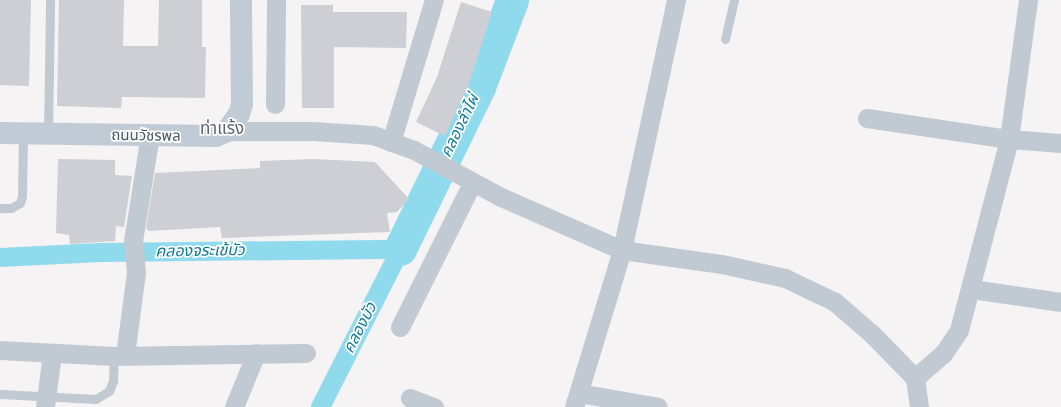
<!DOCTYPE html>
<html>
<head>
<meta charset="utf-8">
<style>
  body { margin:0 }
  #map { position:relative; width:1061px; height:407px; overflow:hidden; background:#f5f3f3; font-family:"Space Grotesk","Noto Sans Thai",sans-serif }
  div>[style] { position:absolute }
  .canal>* { height:19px; margin:-9.5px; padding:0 9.5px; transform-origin:9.5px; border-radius:9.5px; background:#90daee }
  .river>* { height:33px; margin:-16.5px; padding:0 16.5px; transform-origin:16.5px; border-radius:16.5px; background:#90daee }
  .building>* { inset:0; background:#cdcfd5 }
  .service>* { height:9px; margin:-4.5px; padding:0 4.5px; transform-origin:4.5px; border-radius:4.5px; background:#c1cad2 }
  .minor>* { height:19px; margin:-9.5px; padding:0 9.5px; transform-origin:9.5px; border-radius:9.5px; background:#c1cad2 }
  .secondary>* { height:22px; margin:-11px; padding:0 11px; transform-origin:11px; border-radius:11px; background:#c1cbd6 }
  span { translate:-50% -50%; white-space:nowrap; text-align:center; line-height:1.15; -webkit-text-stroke:3.5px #fff; paint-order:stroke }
  .street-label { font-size:15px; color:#4a5661 }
  .water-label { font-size:16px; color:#0c7c9b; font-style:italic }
  .quarter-label { font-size:17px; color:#5f6368 }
</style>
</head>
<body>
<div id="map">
  <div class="canal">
    <i style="left:0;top:257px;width:100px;rotate:-2.9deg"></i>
    <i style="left:100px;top:252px;width:300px;rotate:-0.6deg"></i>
    <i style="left:400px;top:249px;width:177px;rotate:116.9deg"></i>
  </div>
  <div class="river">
    <i style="left:400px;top:249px;width:180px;rotate:-64deg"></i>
    <i style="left:479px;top:87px;width:93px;rotate:-69.2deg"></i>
  </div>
  <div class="building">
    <i style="clip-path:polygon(0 0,31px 0,29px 86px,0 85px)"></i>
    <i style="clip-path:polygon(59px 0,124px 0,123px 46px,158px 46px,159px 0,202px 0,202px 47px,206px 47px,205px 98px,122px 97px,121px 108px,57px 106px)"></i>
    <i style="clip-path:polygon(461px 2px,492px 12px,469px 84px,445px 136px,416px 122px,437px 77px)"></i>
    <i style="clip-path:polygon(301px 5px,333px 5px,333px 12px,407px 12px,406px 48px,334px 47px,334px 108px,302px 108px)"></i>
    <i style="clip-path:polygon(58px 159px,115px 160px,115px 175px,132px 176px,124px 227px,116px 226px,115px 241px,70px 244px,69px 235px,56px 233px)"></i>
    <i style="clip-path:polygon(314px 159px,375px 162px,409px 199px,397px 212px,387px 213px,390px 232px,222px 238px,220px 227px,149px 231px,146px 228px,155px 173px,260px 168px,260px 161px)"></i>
  </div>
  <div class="service">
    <i style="left:725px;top:39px;width:40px;rotate:-77deg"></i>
    <i style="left:48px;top:134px;width:134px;rotate:-89.1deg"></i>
    <i style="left:0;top:208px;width:11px"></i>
    <i style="left:11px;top:208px;width:10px;rotate:-29deg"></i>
    <i style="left:20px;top:203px;width:7px;rotate:-74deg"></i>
    <i style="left:22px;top:196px;width:62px;rotate:-89.1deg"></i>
    <i style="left:0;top:394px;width:96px;rotate:3deg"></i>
    <i style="left:96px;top:399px;width:15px;rotate:-32deg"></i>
    <i style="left:109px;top:391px;width:11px;rotate:-68deg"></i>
    <i style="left:113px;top:381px;width:25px;rotate:-88deg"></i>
  </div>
  <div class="minor">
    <i style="left:275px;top:104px;width:104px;rotate:-89.4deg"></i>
    <i style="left:867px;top:118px;width:144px;rotate:8.4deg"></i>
    <i style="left:1009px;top:139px;width:52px;rotate:4.4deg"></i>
    <i style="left:227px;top:131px;width:86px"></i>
    <i style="left:313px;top:131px;width:60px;rotate:3.8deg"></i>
    <i style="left:373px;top:135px;width:44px;rotate:20.1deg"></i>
    <i style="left:414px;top:150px;width:99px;rotate:28.4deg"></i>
    <i style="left:501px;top:197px;width:132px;rotate:23.7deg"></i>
    <i style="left:622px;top:250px;width:101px;rotate:8deg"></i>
    <i style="left:722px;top:264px;width:65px;rotate:12.5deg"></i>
    <i style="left:785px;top:278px;width:55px;rotate:25.6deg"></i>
    <i style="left:835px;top:302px;width:49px;rotate:40.9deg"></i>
    <i style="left:872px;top:334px;width:62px;rotate:45.7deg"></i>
    <i style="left:915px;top:378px;width:29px;rotate:82deg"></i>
    <i style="left:391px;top:142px;width:148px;rotate:-73.2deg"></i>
    <i style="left:971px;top:289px;width:91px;rotate:8.2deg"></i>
    <i style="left:400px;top:327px;width:161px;rotate:-63.4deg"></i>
    <i style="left:0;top:350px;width:114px;rotate:3deg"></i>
    <i style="left:114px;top:356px;width:192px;rotate:-0.9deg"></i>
    <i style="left:125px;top:355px;width:83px;rotate:-82.4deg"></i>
    <i style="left:136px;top:273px;width:32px;rotate:-95deg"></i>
    <i style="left:133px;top:241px;width:107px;rotate:-80.9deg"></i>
    <i style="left:915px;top:378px;width:37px;rotate:-41deg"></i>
    <i style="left:943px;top:354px;width:29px;rotate:-56deg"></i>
    <i style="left:959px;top:330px;width:197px;rotate:-75.3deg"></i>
    <i style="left:1009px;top:139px;width:140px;rotate:-82.2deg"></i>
    <i style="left:579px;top:393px;width:80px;rotate:10deg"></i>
    <i style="left:410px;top:398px;width:26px;rotate:21deg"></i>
    <i style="left:45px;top:407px;width:54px;rotate:-82.6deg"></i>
    <i style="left:234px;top:407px;width:58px;rotate:-67.8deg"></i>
    <i style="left:574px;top:407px;width:164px;rotate:-73deg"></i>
    <i style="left:622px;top:250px;width:256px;rotate:-77.8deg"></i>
  </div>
  <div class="secondary">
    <i style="left:0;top:133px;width:216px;rotate:0.8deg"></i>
    <i style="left:216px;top:136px;width:12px;rotate:-24deg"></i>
    <i style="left:227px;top:131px;width:21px;rotate:-55deg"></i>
    <i style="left:239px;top:114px;width:10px;rotate:-73deg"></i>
    <i style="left:242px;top:104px;width:104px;rotate:-90.6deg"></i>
  </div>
  <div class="street-label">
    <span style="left:146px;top:135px;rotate:1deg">ถนนวัชรพล</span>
  </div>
  <div class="water-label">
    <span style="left:460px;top:126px;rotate:-64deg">คลองลำไผ่</span>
    <span style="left:200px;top:251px;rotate:-1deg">คลองจระเข้บัว</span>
    <span style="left:360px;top:328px;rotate:-63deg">คลองบัว</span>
  </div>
  <div class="quarter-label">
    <span style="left:222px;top:129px">ท่าแร้ง</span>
  </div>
</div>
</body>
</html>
